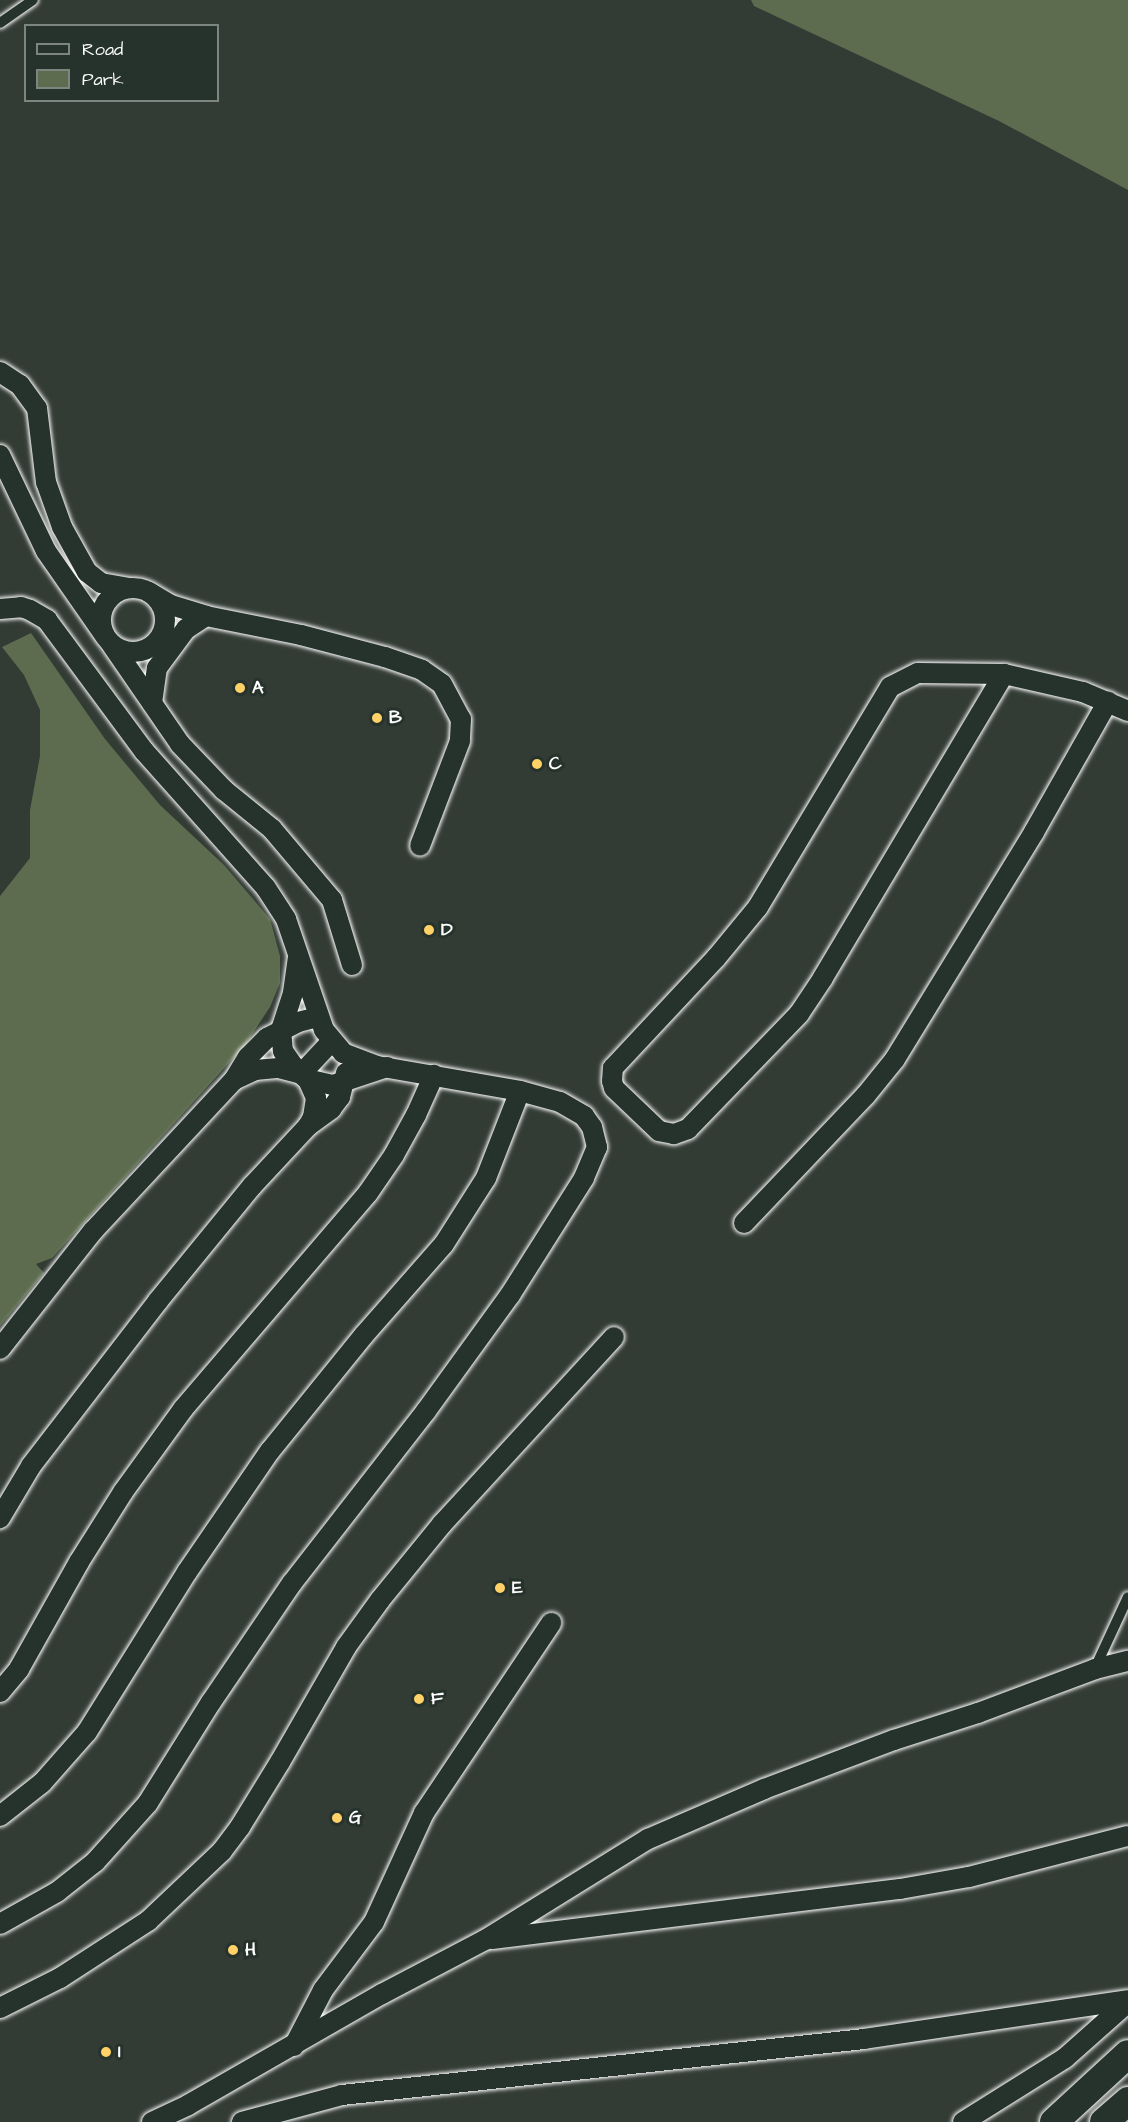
<!DOCTYPE html>
<html>
<head>
<meta charset="utf-8">
<style>
  body { margin:0 }
  #map { position:relative; width:1128px; height:2122px; overflow:hidden; background:#333b35; font-family:"Architects Daughter",sans-serif }
  div>[style] { position:absolute }
  .green>* { inset:0; background:#5d6c4e }
  .roads { filter:drop-shadow(0 0 2px #fff) drop-shadow(0 0 2px #fff) }
  .lane>* { height:10px; margin:-5px; padding:0 5px; transform-origin:5px; border-radius:5px; background:#26332d }
  .street>* { height:20px; margin:-10px; padding:0 10px; transform-origin:10px; border-radius:10px; background:#26332d }
  .street>.ring { margin:-10px; padding:0; box-sizing:content-box; background:none; border:20px solid #26332d; border-radius:50% }
  .secondary>* { height:28px; margin:-14px; padding:0 14px; transform-origin:14px; border-radius:14px; background:#26332d }
  .dots>* { width:16px; height:16px; translate:-50% -50%; box-sizing:border-box; border:3px solid #26332d; border-radius:50% }
  span { translate:-50% -50%; white-space:nowrap; text-align:center; line-height:1.15; -webkit-text-stroke:6px #26332d; paint-order:stroke }
  .poi-label { font-size:18px; color:#fff; font-weight:700 }
  .left { translate:0 -50%; text-align:left }
  .legend { position:absolute; left:24px; top:24px; width:195px; height:78px; box-sizing:border-box; background:#26332d; border:2px solid #7d8581; margin:0; padding:8px 10px; list-style:none; font-size:18px; color:#fff }
  .legend li { display:flex; align-items:center; gap:12px; height:30px }
  .legend b { width:30px; border:2px solid #7d8581 }
</style>
</head>
<body>
<div id="map">
  <div class="green">
    <i style="clip-path:polygon(751px 0,1128px 0,1128px 190px,999px 121px,754px 6px)"></i>
    <i style="clip-path:polygon(31px 633px,105px 739px,160px 805px,224px 865px,270px 919px,280px 956px,280px 983px,270px 1007px,245px 1045px,52px 1258px,36px 1264px,44px 1273px,0 1326px,0 896px,30px 858px,30px 810px,40px 756px,40px 710px,24px 675px,2px 647px)"></i>
  </div>
  <div class="roads">
    <div class="lane">
      <i style="left:0;top:23px;width:40px;rotate:-34.9deg"></i>
      <i style="left:1095px;top:1668px;width:78px;rotate:-65.1deg"></i>
    </div>
    <div class="street">
      <i style="left:0;top:372px;width:24px;rotate:33deg"></i>
      <i style="left:20px;top:385px;width:29px;rotate:54deg"></i>
      <i style="left:37px;top:408px;width:75px;rotate:83.1deg"></i>
      <i style="left:46px;top:482px;width:48px;rotate:70.4deg"></i>
      <i style="left:62px;top:527px;width:51px;rotate:60.9deg"></i>
      <i style="left:87px;top:572px;width:18px;rotate:38deg"></i>
      <i style="left:101px;top:583px;width:29px;rotate:10deg"></i>
      <i style="left:0;top:455px;width:106px;rotate:64.4deg"></i>
      <i style="left:46px;top:551px;width:103px;rotate:55.2deg"></i>
      <i class="ring" style="left:101px;top:588px;width:44px;height:44px"></i>
      <i style="left:149px;top:592px;width:26px;rotate:31deg"></i>
      <i style="left:171px;top:605px;width:37px;rotate:17deg"></i>
      <i style="left:206px;top:616px;width:97px;rotate:11.3deg"></i>
      <i style="left:301px;top:635px;width:87px;rotate:14.7deg"></i>
      <i style="left:385px;top:657px;width:39px;rotate:19deg"></i>
      <i style="left:422px;top:670px;width:24px;rotate:35deg"></i>
      <i style="left:442px;top:684px;width:40px;rotate:62deg"></i>
      <i style="left:461px;top:719px;width:22px;rotate:93deg"></i>
      <i style="left:460px;top:741px;width:112px;rotate:110.9deg"></i>
      <i style="left:0;top:609px;width:21px;rotate:-5deg"></i>
      <i style="left:21px;top:607px;width:9px;rotate:18deg"></i>
      <i style="left:30px;top:610px;width:20px;rotate:30deg"></i>
      <i style="left:47px;top:620px;width:163px;rotate:53.5deg"></i>
      <i style="left:144px;top:751px;width:183px;rotate:48.3deg"></i>
      <i style="left:266px;top:888px;width:37px;rotate:57deg"></i>
      <i style="left:286px;top:919px;width:117px;rotate:71.1deg"></i>
      <i style="left:324px;top:1030px;width:30px;rotate:50deg"></i>
      <i style="left:343px;top:1053px;width:36px;rotate:21deg"></i>
      <i style="left:377px;top:1066px;width:145px;rotate:9.9deg"></i>
      <i style="left:520px;top:1091px;width:41px;rotate:15.4deg"></i>
      <i style="left:560px;top:1102px;width:28px;rotate:30deg"></i>
      <i style="left:584px;top:1116px;width:14px;rotate:54deg"></i>
      <i style="left:592px;top:1127px;width:21px;rotate:76deg"></i>
      <i style="left:597px;top:1147px;width:34px;rotate:113deg"></i>
      <i style="left:584px;top:1178px;width:138px;rotate:122.3deg"></i>
      <i style="left:510px;top:1295px;width:143px;rotate:125.9deg"></i>
      <i style="left:426px;top:1411px;width:218px;rotate:127.9deg"></i>
      <i style="left:292px;top:1583px;width:144px;rotate:124.2deg"></i>
      <i style="left:211px;top:1702px;width:119px;rotate:122deg"></i>
      <i style="left:148px;top:1803px;width:79px;rotate:131.9deg"></i>
      <i style="left:95px;top:1862px;width:48px;rotate:141.7deg"></i>
      <i style="left:57px;top:1892px;width:65px;rotate:150.7deg"></i>
      <i style="left:112px;top:645px;width:120px;rotate:55.5deg"></i>
      <i style="left:180px;top:744px;width:64px;rotate:46.3deg"></i>
      <i style="left:224px;top:790px;width:62px;rotate:39.1deg"></i>
      <i style="left:272px;top:829px;width:93px;rotate:49.8deg"></i>
      <i style="left:332px;top:900px;width:68px;rotate:72.9deg"></i>
      <i style="left:1004px;top:674px;width:354px;rotate:120.8deg"></i>
      <i style="left:823px;top:978px;width:43px;rotate:123.7deg"></i>
      <i style="left:799px;top:1014px;width:160px;rotate:134deg"></i>
      <i style="left:688px;top:1129px;width:15px;rotate:160deg"></i>
      <i style="left:674px;top:1134px;width:15px;rotate:-169deg"></i>
      <i style="left:659px;top:1131px;width:62px;rotate:-136.3deg"></i>
      <i style="left:614px;top:1088px;width:7px;rotate:-106deg"></i>
      <i style="left:612px;top:1081px;width:13px;rotate:-86deg"></i>
      <i style="left:613px;top:1068px;width:151px;rotate:-46.9deg"></i>
      <i style="left:716px;top:958px;width:66px;rotate:-50.5deg"></i>
      <i style="left:758px;top:907px;width:257px;rotate:-59deg"></i>
      <i style="left:890px;top:687px;width:31px;rotate:-27deg"></i>
      <i style="left:918px;top:673px;width:86px;rotate:0.7deg"></i>
      <i style="left:1004px;top:674px;width:81px;rotate:12.8deg"></i>
      <i style="left:1083px;top:692px;width:49px;rotate:22.9deg"></i>
      <i style="left:152px;top:703px;width:35px;rotate:-82deg"></i>
      <i style="left:157px;top:668px;width:49px;rotate:-53.4deg"></i>
      <i style="left:186px;top:629px;width:24px;rotate:-33deg"></i>
      <i style="left:298px;top:957px;width:36px;rotate:98deg"></i>
      <i style="left:293px;top:993px;width:38px;rotate:108deg"></i>
      <i style="left:281px;top:1029px;width:22px;rotate:85deg"></i>
      <i style="left:283px;top:1051px;width:21px;rotate:55deg"></i>
      <i style="left:295px;top:1068px;width:20px;rotate:37deg"></i>
      <i style="left:311px;top:1080px;width:23px;rotate:13deg"></i>
      <i style="left:333px;top:1085px;width:57px;rotate:-18.4deg"></i>
      <i style="left:301px;top:1074px;width:45px;rotate:-46.8deg"></i>
      <i style="left:234px;top:1080px;width:27px;rotate:-59deg"></i>
      <i style="left:248px;top:1057px;width:27px;rotate:-45deg"></i>
      <i style="left:267px;top:1038px;width:35px;rotate:-27deg"></i>
      <i style="left:298px;top:1022px;width:21px;rotate:-14deg"></i>
      <i style="left:308px;top:1126px;width:29px;rotate:-36deg"></i>
      <i style="left:331px;top:1109px;width:15px;rotate:-53deg"></i>
      <i style="left:340px;top:1097px;width:25px;rotate:-76deg"></i>
      <i style="left:744px;top:1223px;width:177px;rotate:-46.4deg"></i>
      <i style="left:866px;top:1095px;width:46px;rotate:-51.1deg"></i>
      <i style="left:895px;top:1059px;width:266px;rotate:-58.5deg"></i>
      <i style="left:1034px;top:832px;width:150px;rotate:-60.5deg"></i>
      <i style="left:0;top:1349px;width:150px;rotate:-51.8deg"></i>
      <i style="left:93px;top:1231px;width:207px;rotate:-47deg"></i>
      <i style="left:234px;top:1080px;width:23px;rotate:-25deg"></i>
      <i style="left:255px;top:1070px;width:24px;rotate:-5deg"></i>
      <i style="left:279px;top:1068px;width:23px;rotate:15deg"></i>
      <i style="left:301px;top:1074px;width:9px;rotate:41deg"></i>
      <i style="left:308px;top:1080px;width:20px;rotate:66deg"></i>
      <i style="left:316px;top:1098px;width:19px;rotate:99deg"></i>
      <i style="left:313px;top:1117px;width:10px;rotate:119deg"></i>
      <i style="left:308px;top:1126px;width:82px;rotate:133deg"></i>
      <i style="left:252px;top:1186px;width:149px;rotate:129.3deg"></i>
      <i style="left:158px;top:1301px;width:208px;rotate:127.6deg"></i>
      <i style="left:31px;top:1466px;width:61px;rotate:120.8deg"></i>
      <i style="left:0;top:1692px;width:30px;rotate:-50deg"></i>
      <i style="left:19px;top:1669px;width:123px;rotate:-60.7deg"></i>
      <i style="left:79px;top:1562px;width:83px;rotate:-57.8deg"></i>
      <i style="left:123px;top:1492px;width:102px;rotate:-54.1deg"></i>
      <i style="left:183px;top:1409px;width:284px;rotate:-49.4deg"></i>
      <i style="left:368px;top:1193px;width:46px;rotate:-55.6deg"></i>
      <i style="left:394px;top:1155px;width:46px;rotate:-61.2deg"></i>
      <i style="left:416px;top:1115px;width:44px;rotate:-65.8deg"></i>
      <i style="left:0;top:1816px;width:53px;rotate:-38.2deg"></i>
      <i style="left:42px;top:1783px;width:68px;rotate:-48.6deg"></i>
      <i style="left:87px;top:1732px;width:189px;rotate:-58deg"></i>
      <i style="left:187px;top:1572px;width:147px;rotate:-55.6deg"></i>
      <i style="left:270px;top:1451px;width:149px;rotate:-51deg"></i>
      <i style="left:364px;top:1335px;width:121px;rotate:-48.7deg"></i>
      <i style="left:444px;top:1244px;width:78px;rotate:-57.5deg"></i>
      <i style="left:486px;top:1178px;width:93px;rotate:-68.7deg"></i>
      <i style="left:492px;top:1939px;width:411px;rotate:-7deg"></i>
      <i style="left:900px;top:1889px;width:70px;rotate:-9.9deg"></i>
      <i style="left:969px;top:1877px;width:164px;rotate:-14.5deg"></i>
      <i style="left:0;top:2008px;width:67px;rotate:-26.6deg"></i>
      <i style="left:60px;top:1978px;width:105px;rotate:-32.9deg"></i>
      <i style="left:148px;top:1921px;width:102px;rotate:-43.4deg"></i>
      <i style="left:222px;top:1851px;width:30px;rotate:-53deg"></i>
      <i style="left:240px;top:1827px;width:76px;rotate:-58.4deg"></i>
      <i style="left:280px;top:1762px;width:133px;rotate:-60.1deg"></i>
      <i style="left:346px;top:1647px;width:58px;rotate:-54.1deg"></i>
      <i style="left:380px;top:1600px;width:98px;rotate:-50.8deg"></i>
      <i style="left:442px;top:1524px;width:254px;rotate:-47.4deg"></i>
      <i style="left:294px;top:2046px;width:63px;rotate:-62.6deg"></i>
      <i style="left:323px;top:1990px;width:85px;rotate:-53.1deg"></i>
      <i style="left:374px;top:1922px;width:120px;rotate:-65.4deg"></i>
      <i style="left:424px;top:1813px;width:229px;rotate:-56.2deg"></i>
      <i style="left:152px;top:2122px;width:40px;rotate:-25deg"></i>
      <i style="left:188px;top:2105px;width:224px;rotate:-29.8deg"></i>
      <i style="left:382px;top:1994px;width:116px;rotate:-27.7deg"></i>
      <i style="left:485px;top:1940px;width:192px;rotate:-31.8deg"></i>
      <i style="left:648px;top:1839px;width:126px;rotate:-23.3deg"></i>
      <i style="left:764px;top:1789px;width:139px;rotate:-20.7deg"></i>
      <i style="left:894px;top:1740px;width:88px;rotate:-17.8deg"></i>
      <i style="left:978px;top:1713px;width:125px;rotate:-20.6deg"></i>
      <i style="left:1095px;top:1669px;width:34px;rotate:-14deg"></i>
      <i style="left:242px;top:2122px;width:104px;rotate:-15.1deg"></i>
      <i style="left:342px;top:2095px;width:525px;rotate:-6.12deg"></i>
      <i style="left:864px;top:2039px;width:267px;rotate:-8.4deg"></i>
      <i style="left:963px;top:2122px;width:120px;rotate:-32.1deg"></i>
      <i style="left:1065px;top:2058px;width:84px;rotate:-41.6deg"></i>
    </div>
    <div class="secondary">
      <i style="left:1054px;top:2122px;width:100px;rotate:-42.6deg"></i>
      <i style="left:1104px;top:2122px;width:32px;rotate:-41deg"></i>
    </div>
  </div>
  <div class="dots">
    <i style="left:240px;top:688px;background:#ffd166"></i>
    <i style="left:377px;top:718px;background:#ffd166"></i>
    <i style="left:537px;top:764px;background:#ffd166"></i>
    <i style="left:429px;top:930px;background:#ffd166"></i>
    <i style="left:500px;top:1588px;background:#ffd166"></i>
    <i style="left:419px;top:1699px;background:#ffd166"></i>
    <i style="left:337px;top:1818px;background:#ffd166"></i>
    <i style="left:233px;top:1950px;background:#ffd166"></i>
    <i style="left:106px;top:2052px;background:#ffd166"></i>
  </div>
  <div class="poi-label">
    <span class="left" style="left:252px;top:688px">A</span>
    <span class="left" style="left:389px;top:718px">B</span>
    <span class="left" style="left:549px;top:764px">C</span>
    <span class="left" style="left:441px;top:930px">D</span>
    <span class="left" style="left:512px;top:1588px">E</span>
    <span class="left" style="left:431px;top:1699px">F</span>
    <span class="left" style="left:349px;top:1818px">G</span>
    <span class="left" style="left:245px;top:1950px">H</span>
    <span class="left" style="left:118px;top:2052px">I</span>
  </div>
  <ul class="legend">
  <li><b style="height:8px;background:#26332d"></b>Road</li>
  <li><b style="height:16px;background:#5d6c4e"></b>Park</li>
  </ul>
</div>
</body>
</html>
